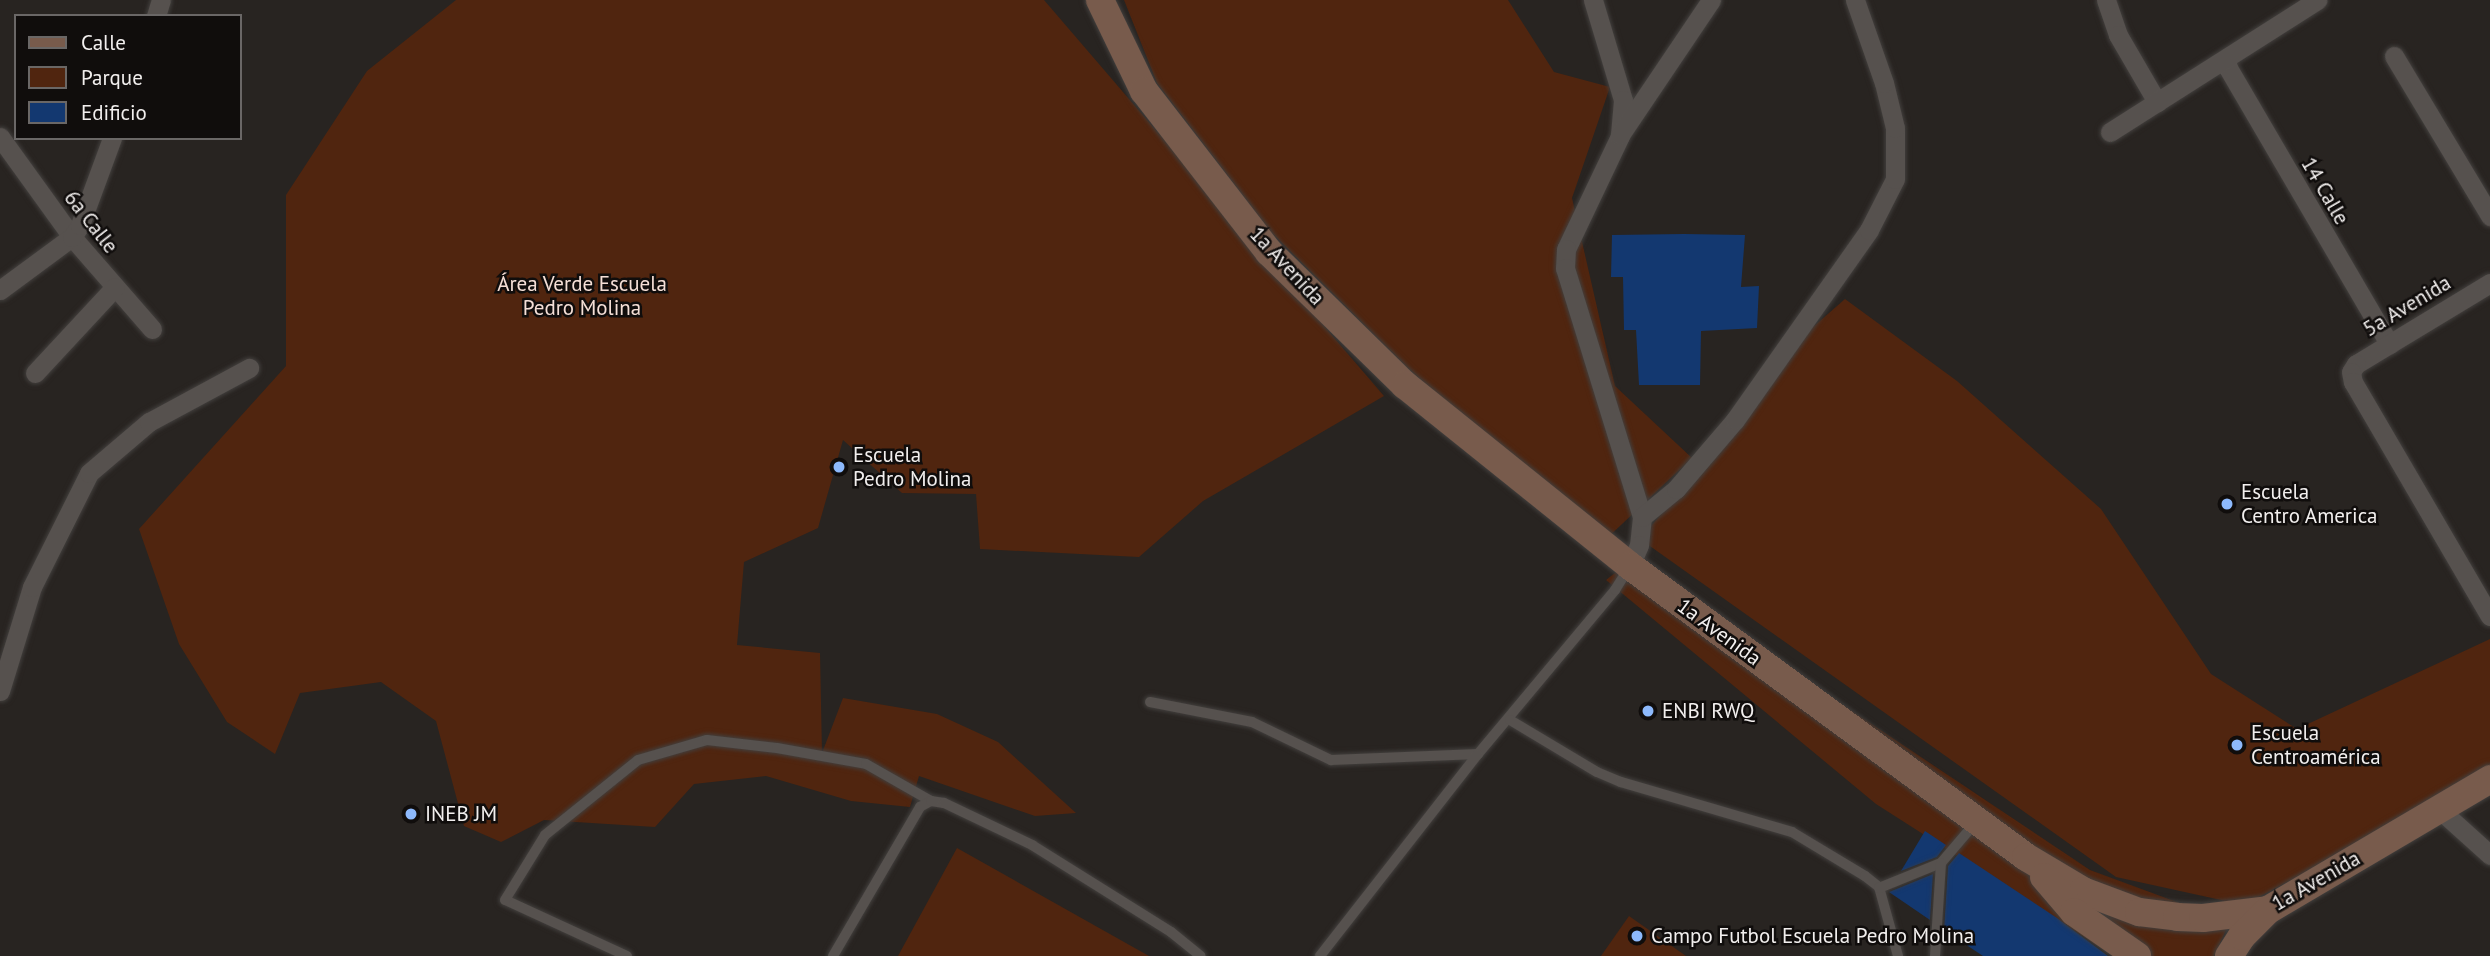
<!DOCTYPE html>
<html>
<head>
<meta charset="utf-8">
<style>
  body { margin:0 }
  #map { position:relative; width:2490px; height:956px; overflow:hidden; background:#282421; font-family:"PT Sans",sans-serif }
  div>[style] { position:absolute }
  .green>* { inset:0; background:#50250f }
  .building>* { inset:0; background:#133870 }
  .roads { filter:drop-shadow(0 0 2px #423f3d) drop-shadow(0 0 2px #423f3d) }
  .lane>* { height:10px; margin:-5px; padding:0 5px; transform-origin:5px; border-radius:5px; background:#56514e }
  .street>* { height:19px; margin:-9.5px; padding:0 9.5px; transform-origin:9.5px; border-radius:9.5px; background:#56514e }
  .secondary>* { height:28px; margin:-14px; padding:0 14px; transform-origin:14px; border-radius:14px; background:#785b4c }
  .dots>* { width:19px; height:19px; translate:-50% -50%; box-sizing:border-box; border:4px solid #100d0c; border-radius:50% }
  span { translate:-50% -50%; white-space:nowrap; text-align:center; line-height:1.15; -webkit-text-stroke:5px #100d0c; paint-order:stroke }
  .street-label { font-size:21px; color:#f2efee }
  .park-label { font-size:21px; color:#f5dfd6 }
  .poi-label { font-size:21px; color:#f2efee }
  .left { translate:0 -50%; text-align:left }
  .legend { position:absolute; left:14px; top:14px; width:228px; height:126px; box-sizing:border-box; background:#100d0c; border:2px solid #6a6766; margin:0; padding:9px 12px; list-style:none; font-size:21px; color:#f2efee }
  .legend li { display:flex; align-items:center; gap:14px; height:35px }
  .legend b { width:35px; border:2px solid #6a6766 }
</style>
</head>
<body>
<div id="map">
  <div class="green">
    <i style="clip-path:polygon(456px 0,1044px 0,1384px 396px,1203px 501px,1139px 557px,980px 549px,976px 494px,902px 493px,843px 440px,818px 528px,744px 562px,737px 645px,820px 653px,822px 753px,843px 698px,937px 714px,998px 742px,1076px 813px,1035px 816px,919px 776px,910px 807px,851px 801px,766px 776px,694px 784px,655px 827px,544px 820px,501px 842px,464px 826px,436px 721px,381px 682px,300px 693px,275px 754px,227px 722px,179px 644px,139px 529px,286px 366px,286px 195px,367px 71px)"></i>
    <i style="clip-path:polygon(1124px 0,1508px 0,1554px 72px,1610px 87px,1572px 198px,1615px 386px,1692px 458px,1603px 542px,1408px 368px,1272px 233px,1157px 83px)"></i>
    <i style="clip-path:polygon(1845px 299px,1957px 381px,2101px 509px,2211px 674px,2297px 729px,2490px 639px,2490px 774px,2244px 905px,2116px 877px,1640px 539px,1721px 444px,1789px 348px)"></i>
    <i style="clip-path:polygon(1629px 562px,2090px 870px,2193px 908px,2231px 919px,2214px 956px,2114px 956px,1876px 804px,1606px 580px)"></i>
    <i style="clip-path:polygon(957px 848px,1149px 956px,898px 956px)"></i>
    <i style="clip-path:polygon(1629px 916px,1686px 956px,1601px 956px)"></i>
  </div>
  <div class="building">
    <i style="clip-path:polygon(1684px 234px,1745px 235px,1741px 287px,1759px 286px,1757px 328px,1701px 331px,1700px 385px,1639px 385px,1636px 330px,1624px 330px,1623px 277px,1611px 277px,1612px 235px)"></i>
    <i style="clip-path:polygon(1925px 831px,1946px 845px,1937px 857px,1901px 871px)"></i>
    <i style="clip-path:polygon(1959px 853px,2057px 918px,2108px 956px,1983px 956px,1944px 930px,1948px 866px)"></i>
    <i style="clip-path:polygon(1933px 874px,1930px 920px,1889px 892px)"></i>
  </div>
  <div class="roads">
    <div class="lane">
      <i style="left:1150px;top:702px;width:104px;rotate:11.1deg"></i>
      <i style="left:1252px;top:722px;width:88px;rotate:25.7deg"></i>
      <i style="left:1331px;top:760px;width:147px;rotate:-2.3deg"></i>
      <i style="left:1478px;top:754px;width:214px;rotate:-50.1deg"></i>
      <i style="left:1615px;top:590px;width:25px;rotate:-58deg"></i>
      <i style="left:1510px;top:720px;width:101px;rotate:30.9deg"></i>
      <i style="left:1597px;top:772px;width:26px;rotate:23deg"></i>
      <i style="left:1621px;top:782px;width:178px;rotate:16.3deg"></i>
      <i style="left:1792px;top:832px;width:85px;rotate:31.1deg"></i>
      <i style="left:1865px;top:876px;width:18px;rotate:38deg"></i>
      <i style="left:1879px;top:887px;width:72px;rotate:74.6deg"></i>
      <i style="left:1879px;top:888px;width:67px;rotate:-22deg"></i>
      <i style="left:1941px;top:863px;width:52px;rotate:-49.6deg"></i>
      <i style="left:627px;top:956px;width:134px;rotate:-155.3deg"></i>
      <i style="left:505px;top:900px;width:76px;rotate:-58.4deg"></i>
      <i style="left:545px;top:835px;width:119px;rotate:-38.9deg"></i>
      <i style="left:638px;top:760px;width:72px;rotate:-16.2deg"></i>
      <i style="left:707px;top:740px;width:70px;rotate:6.5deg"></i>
      <i style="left:777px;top:748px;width:90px;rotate:10.2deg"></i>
      <i style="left:866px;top:764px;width:75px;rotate:29.6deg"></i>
      <i style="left:833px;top:956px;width:173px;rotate:-59.7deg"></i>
      <i style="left:920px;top:807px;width:13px;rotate:-29deg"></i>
      <i style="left:931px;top:801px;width:13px;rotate:9deg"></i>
      <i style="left:944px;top:803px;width:98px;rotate:25.5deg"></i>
      <i style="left:1032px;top:845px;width:164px;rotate:32deg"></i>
      <i style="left:1171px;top:932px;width:38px;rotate:39deg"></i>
      <i style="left:1320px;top:956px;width:256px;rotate:-52deg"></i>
      <i style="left:1935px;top:956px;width:93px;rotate:-86.3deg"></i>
    </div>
    <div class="street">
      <i style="left:1593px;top:0;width:104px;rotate:73.3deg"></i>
      <i style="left:1623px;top:100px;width:36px;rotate:95deg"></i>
      <i style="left:1620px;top:136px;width:125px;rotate:115.5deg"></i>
      <i style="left:1566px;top:249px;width:19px;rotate:93deg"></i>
      <i style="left:1565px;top:268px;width:261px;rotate:72.8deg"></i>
      <i style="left:1642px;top:517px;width:28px;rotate:96deg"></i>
      <i style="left:1639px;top:545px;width:23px;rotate:113deg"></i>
      <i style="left:2106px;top:0;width:37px;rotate:71deg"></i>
      <i style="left:2118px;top:35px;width:78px;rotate:59.8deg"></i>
      <i style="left:156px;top:16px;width:17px;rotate:-73deg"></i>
      <i style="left:2394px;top:56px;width:187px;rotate:59deg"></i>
      <i style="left:2226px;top:59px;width:9px;rotate:77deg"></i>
      <i style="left:2228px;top:68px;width:320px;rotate:59.7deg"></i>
      <i style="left:2110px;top:132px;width:246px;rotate:-32.5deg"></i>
      <i style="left:1620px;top:135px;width:163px;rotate:-56deg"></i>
      <i style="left:0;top:137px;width:123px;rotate:54.2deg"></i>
      <i style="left:72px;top:237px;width:122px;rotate:49deg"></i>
      <i style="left:2490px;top:283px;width:157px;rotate:148.8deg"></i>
      <i style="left:2356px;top:364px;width:9px;rotate:122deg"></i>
      <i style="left:2351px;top:372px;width:10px;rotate:79deg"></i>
      <i style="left:2353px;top:382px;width:271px;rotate:59.7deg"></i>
      <i style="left:0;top:290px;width:89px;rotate:-36.4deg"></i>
      <i style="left:72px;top:237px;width:14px;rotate:-56deg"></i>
      <i style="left:80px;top:225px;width:93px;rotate:-69.8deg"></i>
      <i style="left:35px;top:373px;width:117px;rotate:-47.1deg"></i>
      <i style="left:1642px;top:517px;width:44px;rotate:-39.5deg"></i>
      <i style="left:1676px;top:489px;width:91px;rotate:-49.5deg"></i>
      <i style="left:1735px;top:420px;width:232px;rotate:-54.8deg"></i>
      <i style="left:1869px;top:230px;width:57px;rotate:-63deg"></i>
      <i style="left:1895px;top:179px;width:51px;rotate:-90deg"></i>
      <i style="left:1895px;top:128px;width:46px;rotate:-103.7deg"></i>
      <i style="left:1884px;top:83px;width:88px;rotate:-109.3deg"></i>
      <i style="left:0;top:691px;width:109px;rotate:-72.9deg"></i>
      <i style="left:32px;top:587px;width:127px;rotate:-63.4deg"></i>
      <i style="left:89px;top:473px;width:79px;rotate:-40.4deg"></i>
      <i style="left:149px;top:422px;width:114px;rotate:-28.4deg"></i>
      <i style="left:2439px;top:809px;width:69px;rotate:42deg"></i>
    </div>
    <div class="secondary">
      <i style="left:1100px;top:0;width:101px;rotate:64.2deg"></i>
      <i style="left:1144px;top:91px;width:204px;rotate:52.2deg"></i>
      <i style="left:1269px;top:252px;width:190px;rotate:44.4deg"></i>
      <i style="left:1405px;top:385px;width:289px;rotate:38.8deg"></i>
      <i style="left:1630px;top:566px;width:491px;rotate:36.3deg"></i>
      <i style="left:2026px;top:857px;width:66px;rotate:30.8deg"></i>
      <i style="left:2083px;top:891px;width:60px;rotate:20.6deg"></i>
      <i style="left:2139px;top:912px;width:38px;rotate:7deg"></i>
      <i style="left:2177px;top:917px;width:26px;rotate:2deg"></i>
      <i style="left:2203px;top:918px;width:65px;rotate:-7deg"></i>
      <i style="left:2268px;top:910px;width:258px;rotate:-30.5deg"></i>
      <i style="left:2044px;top:877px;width:46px;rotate:49.4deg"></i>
      <i style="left:2074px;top:912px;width:77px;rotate:34.9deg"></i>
      <i style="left:2229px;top:956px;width:24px;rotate:-57deg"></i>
      <i style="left:2242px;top:936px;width:37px;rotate:-45deg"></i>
    </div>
  </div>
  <div class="dots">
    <i style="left:839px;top:467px;background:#8db9fc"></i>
    <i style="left:2227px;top:504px;background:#8db9fc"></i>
    <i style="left:1648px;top:711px;background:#8db9fc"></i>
    <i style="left:2237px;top:745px;background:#8db9fc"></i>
    <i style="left:411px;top:814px;background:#8db9fc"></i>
    <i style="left:1637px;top:936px;background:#8db9fc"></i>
  </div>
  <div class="street-label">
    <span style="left:2325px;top:191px;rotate:60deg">14 Calle</span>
    <span style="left:91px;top:222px;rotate:52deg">6a Calle</span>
    <span style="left:1287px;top:266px;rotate:47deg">1a Avenida</span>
    <span style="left:2407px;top:306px;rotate:-31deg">5a Avenida</span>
    <span style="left:1719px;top:632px;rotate:36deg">1a Avenida</span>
    <span style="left:2316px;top:881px;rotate:-30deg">1a Avenida</span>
  </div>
  <div class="park-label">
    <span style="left:582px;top:296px">Área Verde Escuela<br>Pedro Molina</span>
  </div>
  <div class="poi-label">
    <span class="left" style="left:853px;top:467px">Escuela<br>Pedro Molina</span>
    <span class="left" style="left:2241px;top:504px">Escuela<br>Centro America</span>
    <span class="left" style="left:1662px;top:711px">ENBI RWQ</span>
    <span class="left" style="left:2251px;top:745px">Escuela<br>Centroamérica</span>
    <span class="left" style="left:425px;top:814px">INEB JM</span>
    <span class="left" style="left:1651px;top:936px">Campo Futbol Escuela Pedro Molina</span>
  </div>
  <ul class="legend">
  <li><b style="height:9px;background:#785b4c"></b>Calle</li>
  <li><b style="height:19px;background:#50250f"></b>Parque</li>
  <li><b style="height:19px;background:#133870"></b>Edificio</li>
  </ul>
</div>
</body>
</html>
